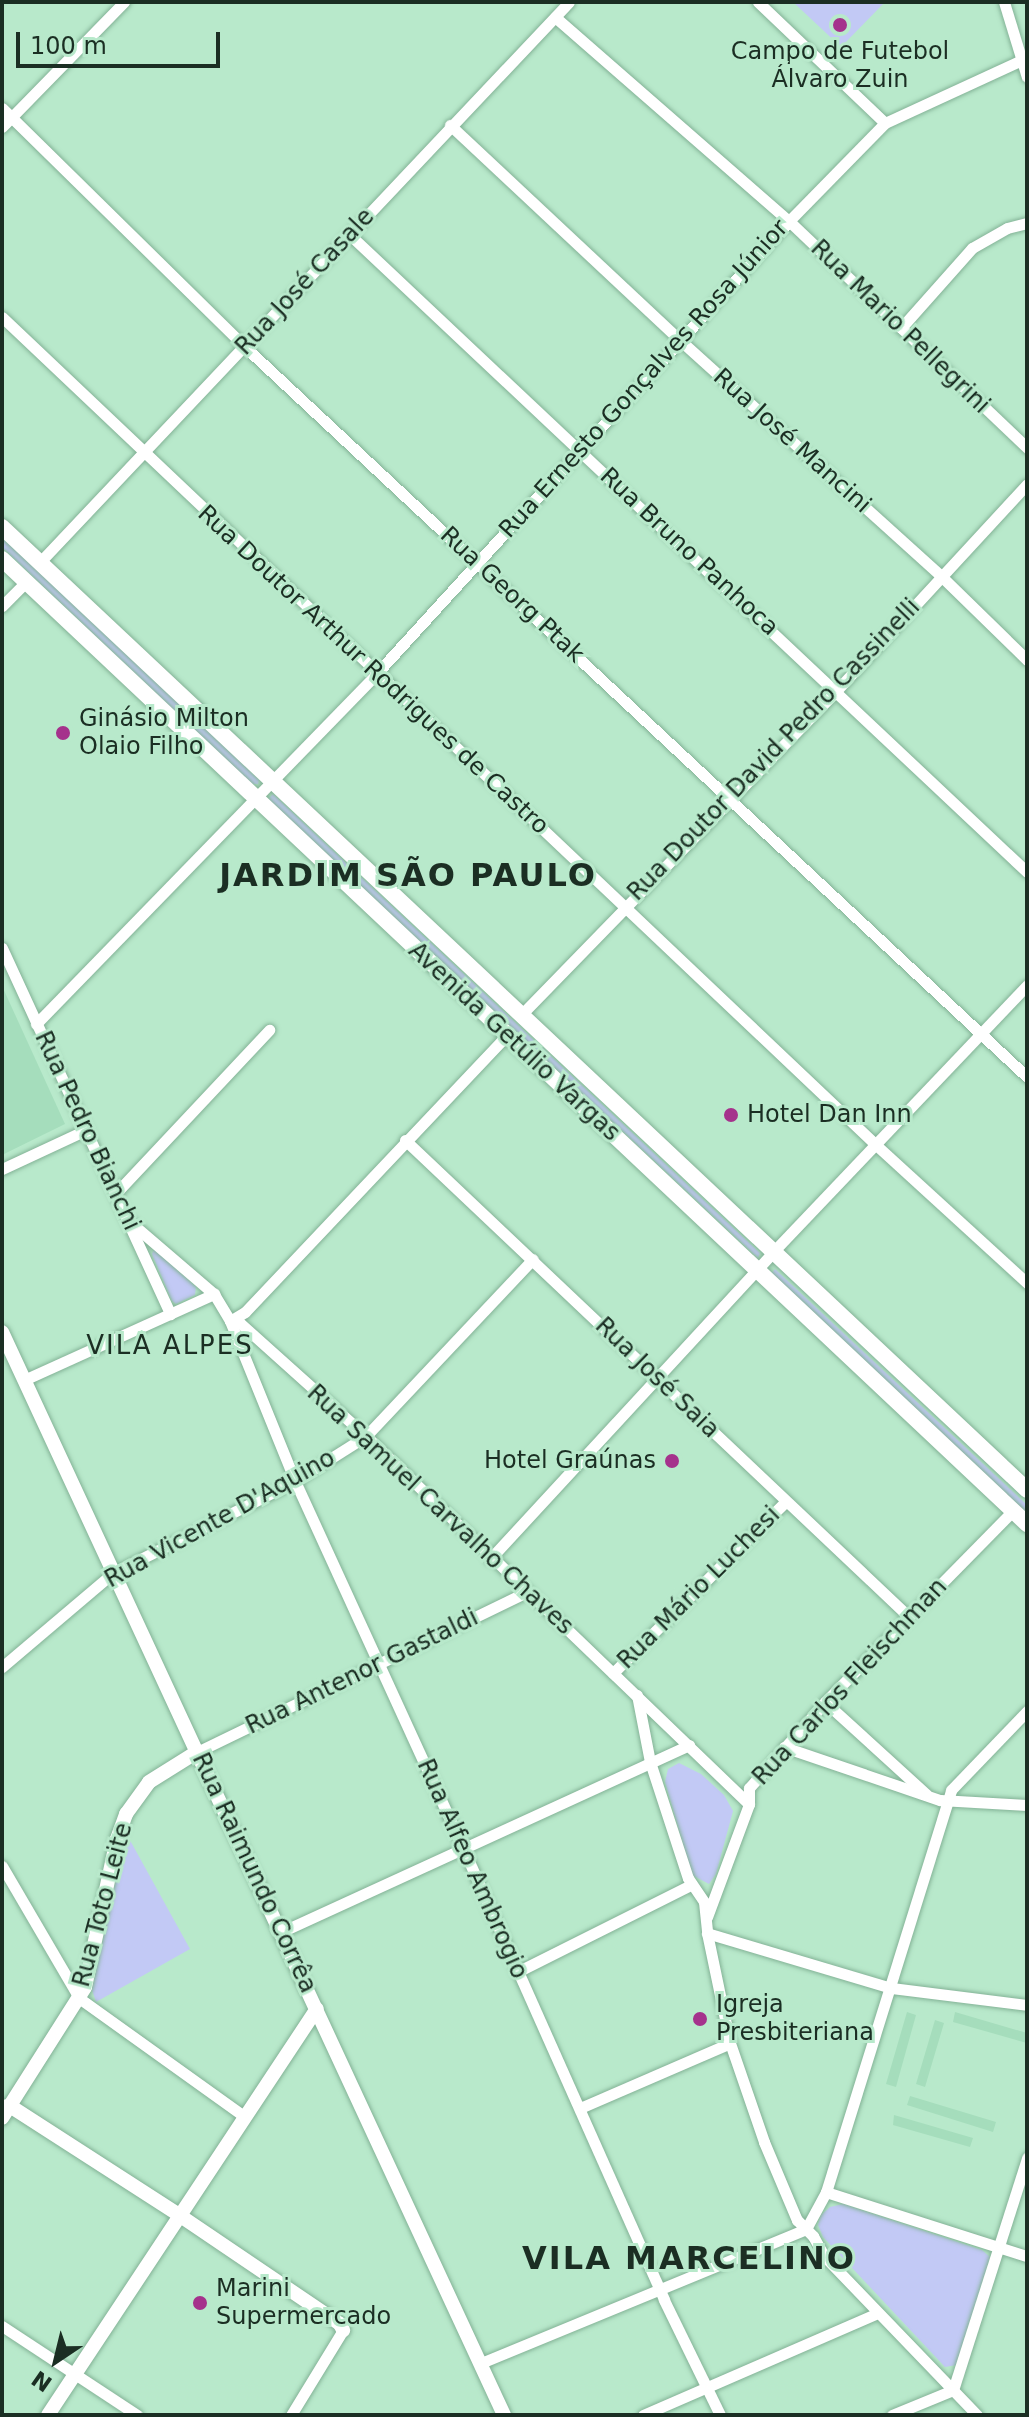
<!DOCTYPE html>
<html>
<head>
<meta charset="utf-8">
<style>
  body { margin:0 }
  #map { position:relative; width:1029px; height:2417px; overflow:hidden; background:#b8e9cb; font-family:"DejaVu Sans",sans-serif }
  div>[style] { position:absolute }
  .built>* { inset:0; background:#a5ddbc }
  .green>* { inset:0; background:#c2c9f5 }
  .roads { filter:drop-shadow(0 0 2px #83b296) drop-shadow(0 0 2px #83b296) }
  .minor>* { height:11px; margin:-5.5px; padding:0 5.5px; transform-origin:5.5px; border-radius:5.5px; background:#fff }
  .tertiary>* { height:14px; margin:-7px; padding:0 7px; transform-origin:7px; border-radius:7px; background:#fff }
  .secondary>* { height:14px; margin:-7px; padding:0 7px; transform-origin:7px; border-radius:7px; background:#fff }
  .primary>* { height:16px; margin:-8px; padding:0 8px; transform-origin:8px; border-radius:8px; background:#fff }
  .dots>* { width:22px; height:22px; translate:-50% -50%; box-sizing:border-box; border:4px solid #b8e9cb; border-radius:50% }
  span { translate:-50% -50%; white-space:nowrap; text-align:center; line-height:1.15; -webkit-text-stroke:6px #b8e9cb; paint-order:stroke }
  .poi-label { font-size:24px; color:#1b2e23 }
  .left { translate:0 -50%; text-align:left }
  .right { translate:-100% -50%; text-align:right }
  .street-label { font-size:24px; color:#1b2e23 }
  .neighbourhood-label { font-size:26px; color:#1b2e23; letter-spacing:2px }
  .district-label { font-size:32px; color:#1b2e23; font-weight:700; letter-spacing:2px }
  .frame { position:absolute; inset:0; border:4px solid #1b2e23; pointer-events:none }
  .north { position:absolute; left:16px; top:2321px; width:80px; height:80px; -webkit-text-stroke:6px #b8e9cb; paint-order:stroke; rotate:215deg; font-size:22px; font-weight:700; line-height:32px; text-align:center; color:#1b2e23 }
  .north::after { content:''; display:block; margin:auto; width:28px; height:36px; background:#1b2e23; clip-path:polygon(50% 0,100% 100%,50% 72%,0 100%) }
  .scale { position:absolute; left:16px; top:32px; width:204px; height:36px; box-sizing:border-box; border:4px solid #1b2e23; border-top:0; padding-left:10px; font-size:24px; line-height:28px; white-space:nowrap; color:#1b2e23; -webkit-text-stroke:6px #b8e9cb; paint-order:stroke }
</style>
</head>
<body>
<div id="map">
  <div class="built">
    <i style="clip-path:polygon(2px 986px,65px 1124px,2px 1155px)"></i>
    <i style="clip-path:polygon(907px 2012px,916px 2015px,896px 2087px,886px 2084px)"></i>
    <i style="clip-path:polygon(955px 2012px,1027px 2033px,1027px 2043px,953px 2022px)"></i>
    <i style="clip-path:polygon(935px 2020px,944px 2023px,925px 2087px,916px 2084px)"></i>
    <i style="clip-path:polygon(910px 2096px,996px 2122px,993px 2132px,907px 2105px)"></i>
    <i style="clip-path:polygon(894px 2115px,973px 2138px,970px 2147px,893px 2125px)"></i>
  </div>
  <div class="green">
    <i style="clip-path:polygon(793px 2px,885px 2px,841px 47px)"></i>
    <i style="clip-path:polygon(2px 536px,259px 780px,258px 784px,252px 784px,2px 547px)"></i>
    <i style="clip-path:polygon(273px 794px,760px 1253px,758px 1258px,271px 802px,269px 798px)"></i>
    <i style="clip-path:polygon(154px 1249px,196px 1287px,195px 1295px,176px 1304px,172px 1301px,152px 1254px)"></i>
    <i style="clip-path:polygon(775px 1269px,1027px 1505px,1027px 1515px,771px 1274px)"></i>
    <i style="clip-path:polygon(679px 1763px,701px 1774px,724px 1795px,733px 1811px,716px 1874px,709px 1884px,692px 1875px,665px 1782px,668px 1769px)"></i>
    <i style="clip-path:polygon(126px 1833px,190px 1949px,96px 2002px,92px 1990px)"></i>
    <i style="clip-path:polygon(843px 2204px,982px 2250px,990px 2257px,957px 2365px,945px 2367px,823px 2237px,818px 2225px,821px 2215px,830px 2207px)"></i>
  </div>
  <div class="roads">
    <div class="minor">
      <i style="left:758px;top:2px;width:175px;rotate:43.6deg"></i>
      <i style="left:1004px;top:2px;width:78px;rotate:73deg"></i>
      <i style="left:555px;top:17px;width:310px;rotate:41.1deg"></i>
      <i style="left:789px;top:221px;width:329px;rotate:43.6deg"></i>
      <i style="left:2px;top:108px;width:339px;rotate:44.5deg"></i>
      <i style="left:244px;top:346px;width:1071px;rotate:43.03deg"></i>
      <i style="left:450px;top:125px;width:316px;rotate:43.1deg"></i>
      <i style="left:681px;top:341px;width:349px;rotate:42.1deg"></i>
      <i style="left:940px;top:575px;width:122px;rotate:44.3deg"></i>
      <i style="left:2px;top:127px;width:175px;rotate:-45.7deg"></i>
      <i style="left:350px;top:235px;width:930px;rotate:43.26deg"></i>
      <i style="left:2px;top:317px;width:1204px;rotate:43.45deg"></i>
      <i style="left:876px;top:1145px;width:205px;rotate:42.4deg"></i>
      <i style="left:901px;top:328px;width:107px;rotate:-48.4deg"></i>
      <i style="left:972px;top:248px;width:40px;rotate:-29.7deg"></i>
      <i style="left:1007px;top:228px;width:21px;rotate:-14deg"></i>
      <i style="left:40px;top:562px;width:770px;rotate:-46.63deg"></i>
      <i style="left:2px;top:606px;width:34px;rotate:-45deg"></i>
      <i style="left:2px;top:948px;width:403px;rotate:65.3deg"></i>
      <i style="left:520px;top:1016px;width:455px;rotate:-45.8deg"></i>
      <i style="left:837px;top:690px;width:280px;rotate:-47.3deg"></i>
      <i style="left:36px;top:1024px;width:489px;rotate:-45.8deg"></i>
      <i style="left:377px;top:673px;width:612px;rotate:-47.65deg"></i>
      <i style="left:789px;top:221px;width:137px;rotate:-45.6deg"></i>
      <i style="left:885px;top:123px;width:151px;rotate:-24.7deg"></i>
      <i style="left:507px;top:1035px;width:381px;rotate:133.4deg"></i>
      <i style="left:245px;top:1312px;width:17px;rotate:149deg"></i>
      <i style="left:230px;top:1321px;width:173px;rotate:67.9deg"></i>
      <i style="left:295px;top:1481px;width:406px;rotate:65.4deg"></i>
      <i style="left:464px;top:1850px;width:492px;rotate:66deg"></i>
      <i style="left:664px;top:2300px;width:128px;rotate:64deg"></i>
      <i style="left:405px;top:1140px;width:694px;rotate:43.42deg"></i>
      <i style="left:2px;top:1169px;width:90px;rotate:-24.9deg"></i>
      <i style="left:116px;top:1193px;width:224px;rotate:-46.8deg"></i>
      <i style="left:130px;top:1222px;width:111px;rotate:40.6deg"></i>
      <i style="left:214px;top:1294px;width:31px;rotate:59deg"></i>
      <i style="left:230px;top:1321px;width:10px;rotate:11deg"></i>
      <i style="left:240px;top:1323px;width:169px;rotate:41.9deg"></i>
      <i style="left:366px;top:1436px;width:531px;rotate:43.86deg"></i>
      <i style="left:24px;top:1380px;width:209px;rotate:-24.4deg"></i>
      <i style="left:490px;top:1559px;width:416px;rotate:-47.3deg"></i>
      <i style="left:772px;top:1253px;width:370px;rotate:-46.4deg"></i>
      <i style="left:2px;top:1667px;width:145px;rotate:-40.3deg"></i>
      <i style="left:113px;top:1573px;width:204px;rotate:-26.8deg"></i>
      <i style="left:295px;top:1481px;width:84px;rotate:-32.4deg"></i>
      <i style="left:366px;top:1436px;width:243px;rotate:-46.7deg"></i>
      <i style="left:613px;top:1673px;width:243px;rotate:-44.8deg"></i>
      <i style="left:637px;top:1695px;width:68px;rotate:79deg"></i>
      <i style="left:650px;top:1762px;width:122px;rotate:71.9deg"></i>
      <i style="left:688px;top:1878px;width:29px;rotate:56deg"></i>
      <i style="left:704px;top:1902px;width:31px;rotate:84deg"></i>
      <i style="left:707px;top:1933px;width:112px;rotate:78.2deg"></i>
      <i style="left:730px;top:2043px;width:105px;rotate:71deg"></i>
      <i style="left:764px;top:2142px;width:85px;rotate:67.1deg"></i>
      <i style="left:797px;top:2220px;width:23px;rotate:45deg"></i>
      <i style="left:813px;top:2236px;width:23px;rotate:61deg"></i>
      <i style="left:824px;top:2256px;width:221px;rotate:46.1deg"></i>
      <i style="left:825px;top:1702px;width:137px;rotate:42.3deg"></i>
      <i style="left:784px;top:1747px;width:165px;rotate:18.8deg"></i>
      <i style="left:940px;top:1800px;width:87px;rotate:3.3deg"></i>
      <i style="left:197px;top:1752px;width:366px;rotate:-25.9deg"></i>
      <i style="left:2px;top:1866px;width:153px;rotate:59.7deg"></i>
      <i style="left:79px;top:1998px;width:203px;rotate:35.6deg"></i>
      <i style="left:707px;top:1917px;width:121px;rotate:-69.6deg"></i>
      <i style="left:749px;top:1804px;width:16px;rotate:-90deg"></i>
      <i style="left:749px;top:1788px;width:115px;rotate:-48.5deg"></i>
      <i style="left:825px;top:1702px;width:268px;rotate:-45.5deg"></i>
      <i style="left:281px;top:1932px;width:449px;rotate:-24.6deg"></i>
      <i style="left:707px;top:1933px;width:192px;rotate:16.6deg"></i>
      <i style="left:891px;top:1988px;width:137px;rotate:7.1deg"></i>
      <i style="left:517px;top:1972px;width:195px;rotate:-26.6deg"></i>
      <i style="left:580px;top:2108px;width:163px;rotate:-23.4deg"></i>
      <i style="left:826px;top:2192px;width:211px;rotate:17.7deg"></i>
      <i style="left:806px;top:2229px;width:42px;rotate:-61.6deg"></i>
      <i style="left:826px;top:2192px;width:421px;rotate:-72.7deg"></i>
      <i style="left:951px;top:1790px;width:110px;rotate:-46.1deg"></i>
      <i style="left:2px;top:2326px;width:162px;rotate:33.4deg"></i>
      <i style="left:481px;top:2363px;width:352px;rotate:-22.4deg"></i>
      <i style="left:291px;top:2415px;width:100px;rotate:-58.5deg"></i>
      <i style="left:643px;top:2415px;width:256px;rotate:-23.5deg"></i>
      <i style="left:892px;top:2415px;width:66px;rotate:-22.3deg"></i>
      <i style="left:953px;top:2390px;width:244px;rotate:-72.3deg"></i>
    </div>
    <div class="tertiary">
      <i style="left:2px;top:2107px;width:8px;rotate:-7deg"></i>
      <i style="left:10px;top:2106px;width:201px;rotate:32.8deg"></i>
      <i style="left:179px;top:2215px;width:194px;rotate:34.1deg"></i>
      <i style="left:340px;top:2324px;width:7px;rotate:63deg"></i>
      <i style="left:2px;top:2118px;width:155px;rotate:-57.6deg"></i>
      <i style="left:85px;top:1987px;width:151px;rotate:-77.8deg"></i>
      <i style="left:117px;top:1839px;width:27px;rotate:-70deg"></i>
      <i style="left:126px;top:1814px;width:39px;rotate:-54deg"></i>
      <i style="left:149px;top:1782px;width:57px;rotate:-32deg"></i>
      <i style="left:48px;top:2415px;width:487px;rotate:-56.5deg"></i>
    </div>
    <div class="secondary">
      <i style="left:2px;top:1332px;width:1194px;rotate:65.13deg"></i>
    </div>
    <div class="primary">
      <i style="left:2px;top:527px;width:1406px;rotate:43.21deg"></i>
      <i style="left:2px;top:559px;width:1408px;rotate:43.27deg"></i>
    </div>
  </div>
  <div class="dots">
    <i style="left:840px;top:25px;background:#a5328c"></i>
    <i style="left:63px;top:733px;background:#a5328c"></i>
    <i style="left:731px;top:1115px;background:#a5328c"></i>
    <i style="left:672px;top:1461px;background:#a5328c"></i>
    <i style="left:700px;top:2019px;background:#a5328c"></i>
    <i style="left:200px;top:2303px;background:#a5328c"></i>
  </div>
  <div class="poi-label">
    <span style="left:840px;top:66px">Campo de Futebol<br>Álvaro Zuin</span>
    <span class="left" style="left:79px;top:733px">Ginásio Milton<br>Olaio Filho</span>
    <span class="left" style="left:747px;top:1115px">Hotel Dan Inn</span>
    <span class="right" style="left:656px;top:1461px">Hotel Graúnas</span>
    <span class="left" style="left:716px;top:2019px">Igreja<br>Presbiteriana</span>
    <span class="left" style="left:216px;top:2303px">Marini<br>Supermercado</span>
  </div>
  <div class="street-label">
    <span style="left:305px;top:282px;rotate:-47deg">Rua José Casale</span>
    <span style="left:900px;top:327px;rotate:44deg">Rua Mario Pellegrini</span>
    <span style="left:644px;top:379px;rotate:-48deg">Rua Ernesto Gonçalves Rosa Júnior</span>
    <span style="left:792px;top:441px;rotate:42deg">Rua José Mancini</span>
    <span style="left:689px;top:552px;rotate:43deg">Rua Bruno Panhoca</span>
    <span style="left:512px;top:595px;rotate:43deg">Rua Georg Ptak</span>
    <span style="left:373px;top:670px;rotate:43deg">Rua Doutor Arthur Rodrigues de Castro</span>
    <span style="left:774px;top:750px;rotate:-46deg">Rua Doutor David Pedro Cassinelli</span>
    <span style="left:514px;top:1042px;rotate:43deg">Avenida Getúlio Vargas</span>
    <span style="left:87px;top:1131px;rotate:65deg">Rua Pedro Bianchi</span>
    <span style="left:657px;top:1378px;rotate:44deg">Rua José Saia</span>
    <span style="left:440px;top:1510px;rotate:43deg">Rua Samuel Carvalho Chaves</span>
    <span style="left:220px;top:1519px;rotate:-29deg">Rua Vicente D'Aquino</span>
    <span style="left:699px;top:1588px;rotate:-45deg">Rua Mário Luchesi</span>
    <span style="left:362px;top:1672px;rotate:-26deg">Rua Antenor Gastaldi</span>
    <span style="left:850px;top:1682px;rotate:-47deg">Rua Carlos Fleischman</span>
    <span style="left:472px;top:1869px;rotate:66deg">Rua Alfeo Ambrogio</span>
    <span style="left:254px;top:1873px;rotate:65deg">Rua Raimundo Corrêa</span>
    <span style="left:103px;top:1905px;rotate:-75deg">Rua Toto Leite</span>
  </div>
  <div class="neighbourhood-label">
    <span style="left:170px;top:1346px">VILA ALPES</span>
  </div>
  <div class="district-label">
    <span style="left:408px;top:875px">JARDIM SÃO PAULO</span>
    <span style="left:689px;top:2258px">VILA MARCELINO</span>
  </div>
  <div class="frame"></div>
  <div class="north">N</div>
  <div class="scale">100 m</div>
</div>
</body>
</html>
